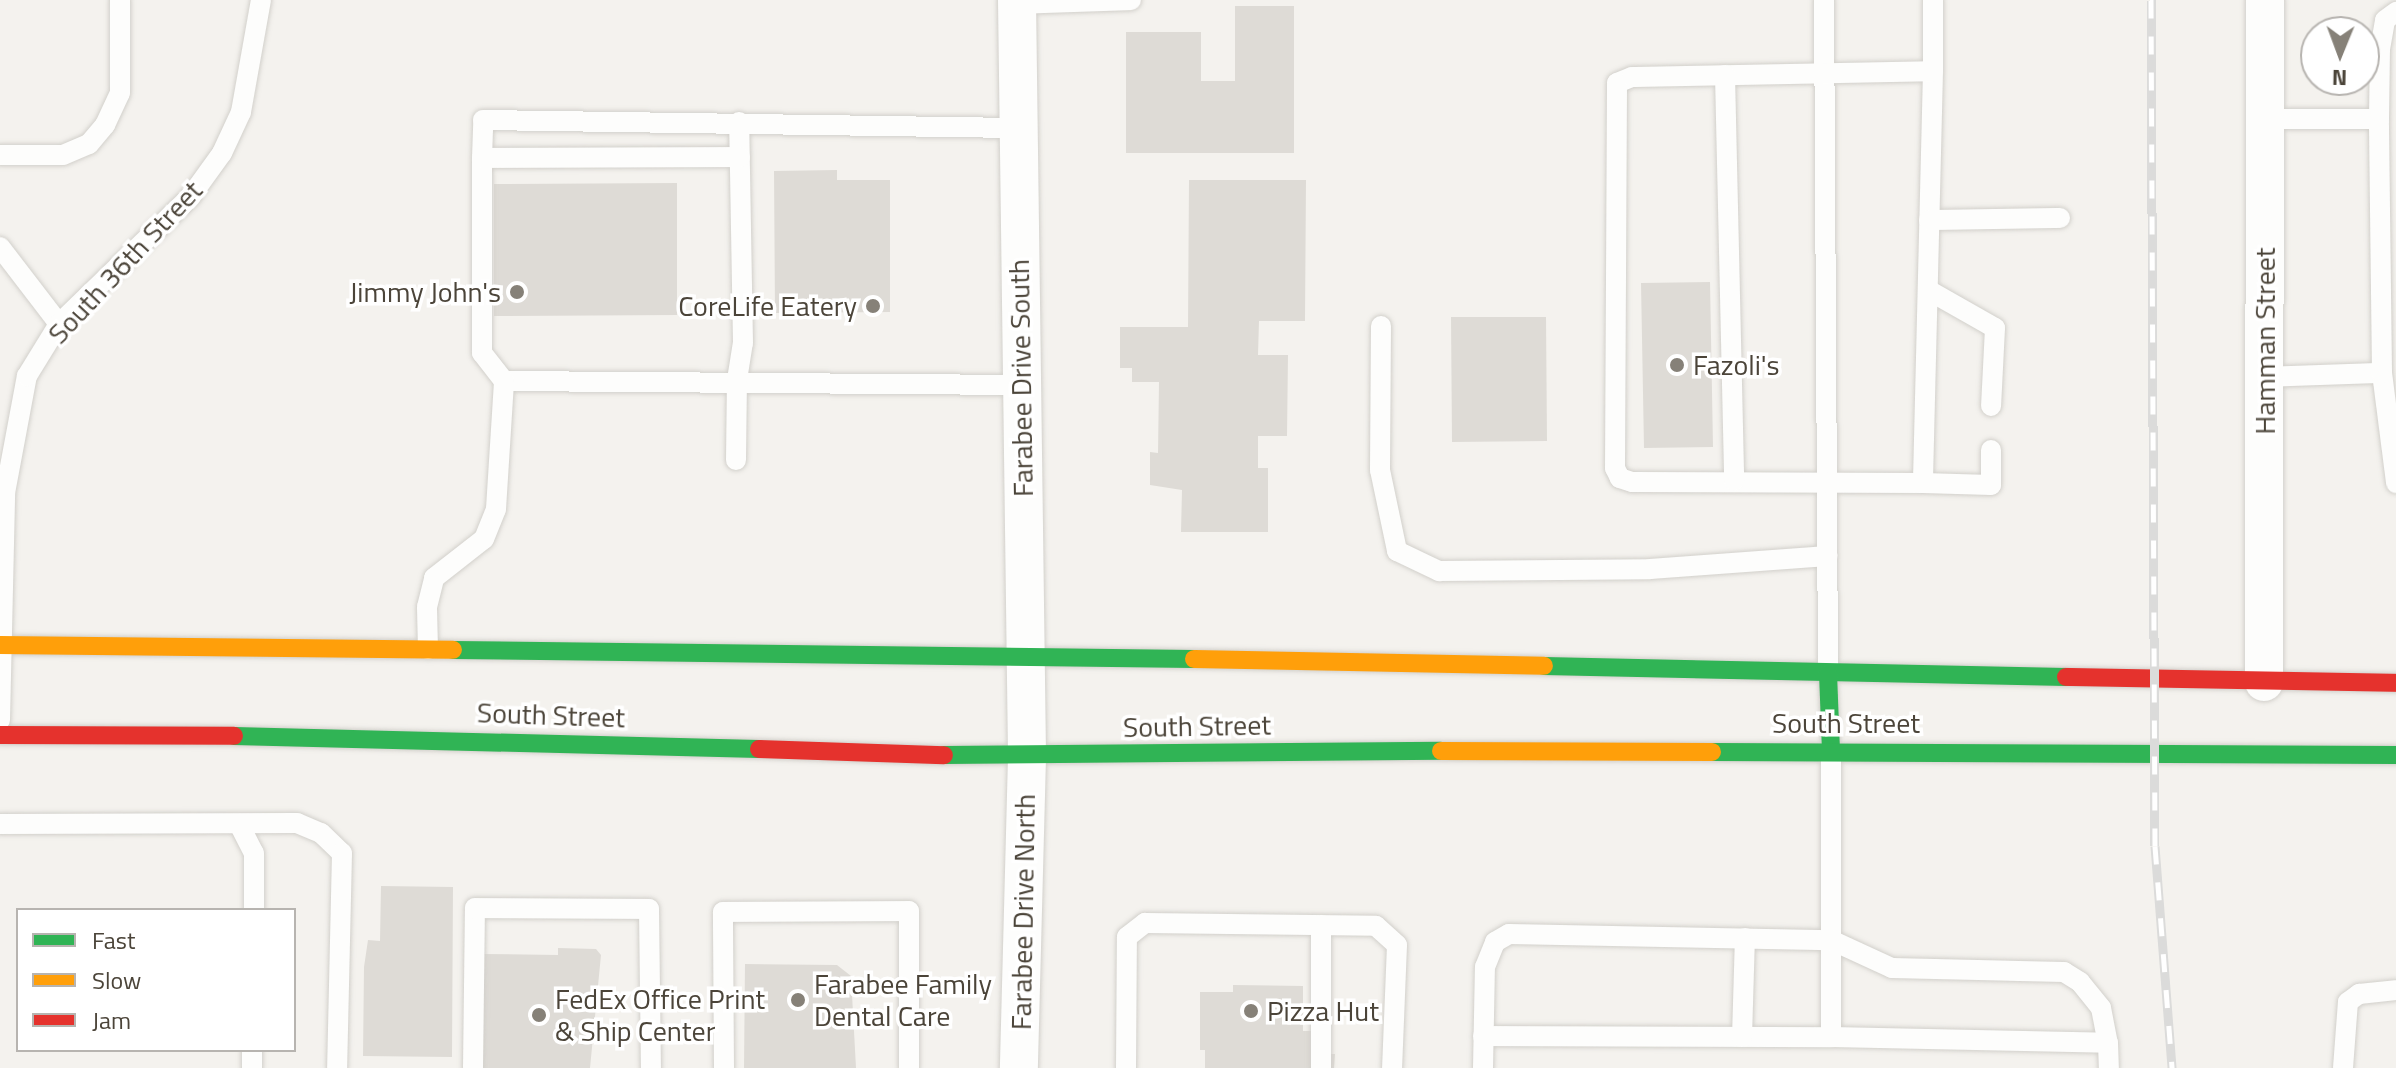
<!DOCTYPE html>
<html>
<head>
<meta charset="utf-8">
<style>
  body { margin:0 }
  #map { position:relative; width:2396px; height:1068px; overflow:hidden; background:#f4f2ee; font-family:"Titillium Web",sans-serif }
  div>[style] { position:absolute }
  .building>* { inset:0; background:#dedbd6 }
  .roads { filter:drop-shadow(0 0 2px #d2d0cb) drop-shadow(0 0 2px #d2d0cb) }
  .lane>* { height:20px; margin:-10px; padding:0 10px; transform-origin:10px; border-radius:10px; background:#fdfdfc }
  .street>* { height:38px; margin:-19px; padding:0 19px; transform-origin:19px; border-radius:19px; background:#fdfdfc }
  .fast>* { height:18px; margin:-9px; padding:0 9px; transform-origin:9px; border-radius:9px; background:#30b455 }
  .slow>* { height:18px; margin:-9px; padding:0 9px; transform-origin:9px; border-radius:9px; background:#ff9f0a }
  .jam>* { height:18px; margin:-9px; padding:0 9px; transform-origin:9px; border-radius:9px; background:#e5322d }
  .rail>* { height:9px; margin-top:-4.5px; transform-origin:0; background:repeating-linear-gradient(90deg,#fff 0 18px,#dbdbda 0 36px); box-sizing:border-box; border-block:2px solid #dbdbda }
  .dots>* { width:22px; height:22px; translate:-50% -50%; box-sizing:border-box; border:4px solid #fff; border-radius:50% }
  span { translate:-50% -50%; white-space:nowrap; text-align:center; line-height:1.15; -webkit-text-stroke:7px #fff; paint-order:stroke }
  .street-label { font-size:28px; color:#4b4439 }
  .poi-label { font-size:28px; color:#4b4439 }
  .right { translate:-100% -50%; text-align:right }
  .left { translate:0 -50%; text-align:left }
  .legend { position:absolute; left:16px; top:908px; width:280px; height:144px; box-sizing:border-box; background:#fff; border:2px solid #b7b4b0; margin:0; padding:10px 14px; list-style:none; font-size:24px; color:#4b4439 }
  .legend li { display:flex; align-items:center; gap:16px; height:40px }
  .legend b { width:40px; border:2px solid #b7b4b0 }
  .north { position:absolute; left:2300px; top:16px; width:80px; height:80px; box-sizing:border-box; background:#fff; border:2px solid #b7b4b0; border-radius:50%; rotate:181deg; font-size:22px; font-weight:700; line-height:32px; text-align:center; color:#4b4439 }
  .north::after { content:''; display:block; margin:auto; width:28px; height:36px; background:#868178; clip-path:polygon(50% 0,100% 100%,50% 72%,0 100%) }
</style>
</head>
<body>
<div id="map">
  <div class="building">
    <i style="clip-path:polygon(1235px 6px,1294px 6px,1294px 153px,1126px 153px,1126px 32px,1201px 32px,1201px 81px,1235px 81px)"></i>
    <i style="clip-path:polygon(837px 170px,837px 180px,890px 180px,890px 312px,775px 313px,774px 171px)"></i>
    <i style="clip-path:polygon(1189px 180px,1306px 180px,1305px 321px,1259px 321px,1258px 355px,1288px 355px,1287px 436px,1258px 436px,1258px 468px,1268px 468px,1268px 532px,1181px 532px,1182px 490px,1150px 485px,1150px 452px,1158px 453px,1159px 382px,1132px 382px,1132px 368px,1120px 368px,1120px 327px,1188px 327px)"></i>
    <i style="clip-path:polygon(677px 183px,677px 315px,494px 316px,494px 184px)"></i>
    <i style="clip-path:polygon(1710px 282px,1713px 447px,1644px 448px,1641px 283px)"></i>
    <i style="clip-path:polygon(1451px 317px,1546px 317px,1547px 441px,1452px 442px)"></i>
    <i style="clip-path:polygon(381px 886px,453px 887px,452px 1057px,363px 1056px,364px 967px,368px 940px,380px 941px)"></i>
    <i style="clip-path:polygon(558px 948px,596px 949px,601px 955px,590px 1068px,482px 1068px,483px 954px,558px 955px)"></i>
    <i style="clip-path:polygon(745px 964px,837px 965px,851px 976px,856px 1068px,744px 1068px)"></i>
    <i style="clip-path:polygon(1233px 985px,1303px 986px,1303px 1031px,1315px 1031px,1314px 1054px,1335px 1054px,1334px 1068px,1205px 1068px,1205px 1050px,1200px 1050px,1200px 992px,1233px 992px)"></i>
  </div>
  <div class="roads">
    <div class="lane">
      <i style="left:1824px;top:0;width:673px;rotate:89.66deg"></i>
      <i style="left:1017px;top:4px;width:114px;rotate:-2deg"></i>
      <i style="left:1933px;top:71px;width:412px;rotate:91.4deg"></i>
      <i style="left:1923px;top:483px;width:291px;rotate:-179.8deg"></i>
      <i style="left:1632px;top:482px;width:13px;rotate:-162deg"></i>
      <i style="left:1620px;top:478px;width:11px;rotate:-117deg"></i>
      <i style="left:1615px;top:468px;width:385px;rotate:-89.7deg"></i>
      <i style="left:1617px;top:83px;width:16px;rotate:-22deg"></i>
      <i style="left:1632px;top:77px;width:301px;rotate:-1.1deg"></i>
      <i style="left:1933px;top:71px;width:71px;rotate:-90deg"></i>
      <i style="left:1725px;top:75px;width:406px;rotate:88.7deg"></i>
      <i style="left:2379px;top:119px;width:70px;rotate:-89.2deg"></i>
      <i style="left:2380px;top:49px;width:29px;rotate:-80deg"></i>
      <i style="left:2385px;top:20px;width:14px;rotate:-36deg"></i>
      <i style="left:0;top:155px;width:63px"></i>
      <i style="left:63px;top:155px;width:28px;rotate:-23deg"></i>
      <i style="left:89px;top:144px;width:25px;rotate:-50deg"></i>
      <i style="left:105px;top:125px;width:35px;rotate:-65deg"></i>
      <i style="left:120px;top:93px;width:93px;rotate:-90deg"></i>
      <i style="left:482px;top:158px;width:38px;rotate:-88deg"></i>
      <i style="left:483px;top:120px;width:535px;rotate:0.86deg"></i>
      <i style="left:1929px;top:220px;width:131px;rotate:-0.9deg"></i>
      <i style="left:0;top:247px;width:97px;rotate:52.5deg"></i>
      <i style="left:1928px;top:290px;width:77px;rotate:29.6deg"></i>
      <i style="left:1995px;top:328px;width:78px;rotate:92.9deg"></i>
      <i style="left:1381px;top:326px;width:144px;rotate:90.4deg"></i>
      <i style="left:1380px;top:470px;width:83px;rotate:78.1deg"></i>
      <i style="left:1397px;top:551px;width:47px;rotate:25.5deg"></i>
      <i style="left:1439px;top:571px;width:211px;rotate:-0.5deg"></i>
      <i style="left:1650px;top:569px;width:178px;rotate:-4.2deg"></i>
      <i style="left:2382px;top:373px;width:111px;rotate:82.7deg"></i>
      <i style="left:2265px;top:377px;width:117px;rotate:-2deg"></i>
      <i style="left:2382px;top:373px;width:254px;rotate:-90.7deg"></i>
      <i style="left:2379px;top:119px;width:113px;rotate:180deg"></i>
      <i style="left:504px;top:381px;width:517px;rotate:0.44deg"></i>
      <i style="left:736px;top:460px;width:80px;rotate:-89.3deg"></i>
      <i style="left:737px;top:380px;width:37px;rotate:-81deg"></i>
      <i style="left:743px;top:343px;width:221px;rotate:-91deg"></i>
      <i style="left:1923px;top:483px;width:68px;rotate:1.7deg"></i>
      <i style="left:1991px;top:485px;width:35px;rotate:-90deg"></i>
      <i style="left:428px;top:649px;width:42px;rotate:-91.4deg"></i>
      <i style="left:427px;top:607px;width:30px;rotate:-76deg"></i>
      <i style="left:434px;top:578px;width:63px;rotate:-38deg"></i>
      <i style="left:484px;top:539px;width:32px;rotate:-68deg"></i>
      <i style="left:496px;top:509px;width:128px;rotate:-86.4deg"></i>
      <i style="left:504px;top:381px;width:36px;rotate:-128deg"></i>
      <i style="left:482px;top:353px;width:195px;rotate:-90deg"></i>
      <i style="left:482px;top:158px;width:258px;rotate:-0.2deg"></i>
      <i style="left:0;top:720px;width:227px;rotate:-88.7deg"></i>
      <i style="left:5px;top:493px;width:119px;rotate:-79.4deg"></i>
      <i style="left:27px;top:376px;width:61px;rotate:-58.4deg"></i>
      <i style="left:59px;top:324px;width:184px;rotate:-44.1deg"></i>
      <i style="left:191px;top:196px;width:53px;rotate:-54.2deg"></i>
      <i style="left:222px;top:153px;width:45px;rotate:-65.1deg"></i>
      <i style="left:241px;top:112px;width:114px;rotate:-79.9deg"></i>
      <i style="left:0;top:824px;width:297px;rotate:-0.2deg"></i>
      <i style="left:297px;top:823px;width:26px;rotate:23deg"></i>
      <i style="left:321px;top:833px;width:29px;rotate:44deg"></i>
      <i style="left:342px;top:853px;width:215px;rotate:91.3deg"></i>
      <i style="left:240px;top:826px;width:30px;rotate:63deg"></i>
      <i style="left:254px;top:853px;width:57px;rotate:90deg"></i>
      <i style="left:1483px;top:1036px;width:348px;rotate:0.2deg"></i>
      <i style="left:1831px;top:1037px;width:286px;rotate:-90deg"></i>
      <i style="left:1742px;top:1037px;width:99px;rotate:-88.3deg"></i>
      <i style="left:1831px;top:1037px;width:277px;rotate:1.2deg"></i>
      <i style="left:2108px;top:1043px;width:25px;rotate:88deg"></i>
      <i style="left:252px;top:1068px;width:18px;rotate:-90deg"></i>
      <i style="left:473px;top:1068px;width:160px;rotate:-89.3deg"></i>
      <i style="left:475px;top:908px;width:174px;rotate:0.3deg"></i>
      <i style="left:649px;top:909px;width:159px;rotate:89.3deg"></i>
      <i style="left:724px;top:1068px;width:156px;rotate:-90.4deg"></i>
      <i style="left:723px;top:912px;width:186px;rotate:-0.3deg"></i>
      <i style="left:909px;top:911px;width:157px;rotate:90deg"></i>
      <i style="left:1126px;top:1068px;width:131px;rotate:-89.6deg"></i>
      <i style="left:1127px;top:937px;width:23px;rotate:-38deg"></i>
      <i style="left:1145px;top:923px;width:231px;rotate:0.7deg"></i>
      <i style="left:1376px;top:926px;width:28px;rotate:42deg"></i>
      <i style="left:1397px;top:945px;width:123px;rotate:92.3deg"></i>
      <i style="left:1321px;top:1068px;width:143px;rotate:-90deg"></i>
      <i style="left:1483px;top:1068px;width:101px;rotate:-88.9deg"></i>
      <i style="left:1485px;top:967px;width:27px;rotate:-68deg"></i>
      <i style="left:1495px;top:942px;width:16px;rotate:-30deg"></i>
      <i style="left:1509px;top:934px;width:322px;rotate:1.1deg"></i>
      <i style="left:1831px;top:940px;width:67px;rotate:24.7deg"></i>
      <i style="left:1892px;top:968px;width:172px;rotate:1.3deg"></i>
      <i style="left:2064px;top:972px;width:19px;rotate:32deg"></i>
      <i style="left:2080px;top:982px;width:33px;rotate:51deg"></i>
      <i style="left:2101px;top:1008px;width:36px;rotate:79deg"></i>
      <i style="left:2343px;top:1068px;width:66px;rotate:-85.7deg"></i>
      <i style="left:2348px;top:1002px;width:14px;rotate:-36deg"></i>
      <i style="left:2359px;top:994px;width:37px;rotate:-6deg"></i>
    </div>
    <div class="street">
      <i style="left:1017px;top:0;width:757px;rotate:89.24deg"></i>
      <i style="left:1027px;top:757px;width:311px;rotate:91.5deg"></i>
      <i style="left:2264px;top:682px;width:682px;rotate:-89.92deg"></i>
    </div>
    <div class="fast">
      <i style="left:453px;top:650px;width:741px;rotate:0.7deg"></i>
      <i style="left:1544px;top:666px;width:522px;rotate:1.21deg"></i>
      <i style="left:1828px;top:673px;width:78px;rotate:87.8deg"></i>
      <i style="left:234px;top:736px;width:525px;rotate:1.42deg"></i>
      <i style="left:1712px;top:752px;width:684px;rotate:0.25deg"></i>
      <i style="left:944px;top:755px;width:497px;rotate:-0.5deg"></i>
    </div>
    <div class="slow">
      <i style="left:0;top:645px;width:453px;rotate:0.6deg"></i>
      <i style="left:1194px;top:659px;width:350px;rotate:1.1deg"></i>
      <i style="left:1441px;top:751px;width:271px;rotate:0.2deg"></i>
    </div>
    <div class="jam">
      <i style="left:2066px;top:677px;width:330px;rotate:1deg"></i>
      <i style="left:0;top:735px;width:234px;rotate:0.2deg"></i>
      <i style="left:759px;top:749px;width:185px;rotate:1.9deg"></i>
    </div>
  </div>
  <div class="rail">
    <i style="left:2151px;top:0;width:846px;rotate:89.73deg"></i>
    <i style="left:2155px;top:846px;width:223px;rotate:85.6deg"></i>
  </div>
  <div class="dots">
    <i style="left:517px;top:292px;background:#868178"></i>
    <i style="left:873px;top:306px;background:#868178"></i>
    <i style="left:1677px;top:365px;background:#868178"></i>
    <i style="left:798px;top:1000px;background:#868178"></i>
    <i style="left:1251px;top:1011px;background:#868178"></i>
    <i style="left:539px;top:1015px;background:#868178"></i>
  </div>
  <div class="street-label">
    <span style="left:125px;top:262px;rotate:-47deg">South 36th Street</span>
    <span style="left:2265px;top:341px;rotate:-90deg">Hamman Street</span>
    <span style="left:1021px;top:378px;rotate:-91deg">Farabee Drive South</span>
    <span style="left:551px;top:715px;rotate:2deg">South Street</span>
    <span style="left:1846px;top:723px">South Street</span>
    <span style="left:1197px;top:726px;rotate:-1deg">South Street</span>
    <span style="left:1023px;top:912px;rotate:-89deg">Farabee Drive North</span>
  </div>
  <div class="poi-label">
    <span class="right" style="left:501px;top:292px">Jimmy John's</span>
    <span class="right" style="left:857px;top:306px">CoreLife Eatery</span>
    <span class="left" style="left:1693px;top:365px">Fazoli's</span>
    <span class="left" style="left:814px;top:1000px">Farabee Family<br>Dental Care</span>
    <span class="left" style="left:555px;top:1015px">FedEx Office Print<br>&amp; Ship Center</span>
    <span class="left" style="left:1267px;top:1011px">Pizza Hut</span>
  </div>
  <ul class="legend">
  <li><b style="height:10px;background:#30b455"></b>Fast</li>
  <li><b style="height:10px;background:#ff9f0a"></b>Slow</li>
  <li><b style="height:10px;background:#e5322d"></b>Jam</li>
  </ul>
  <div class="north">N</div>
</div>
</body>
</html>
